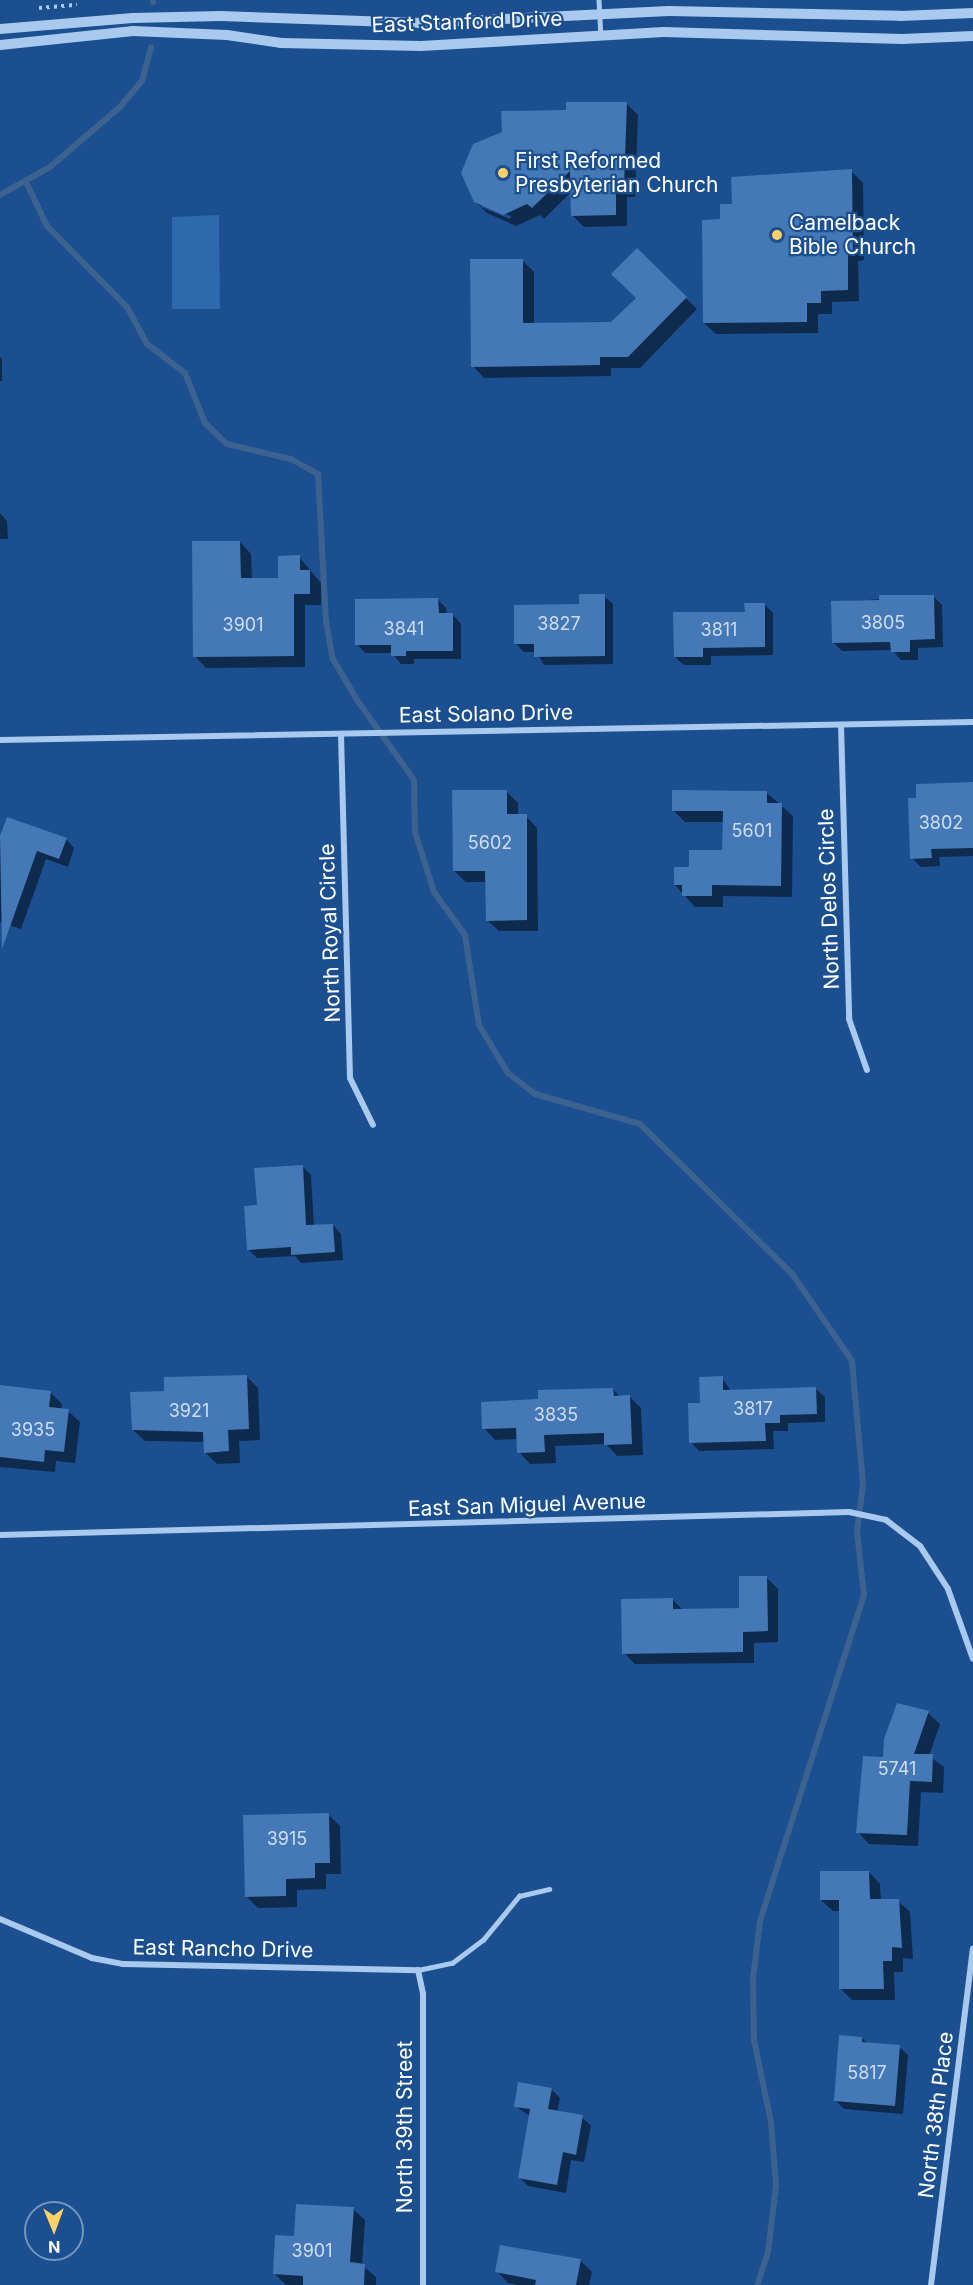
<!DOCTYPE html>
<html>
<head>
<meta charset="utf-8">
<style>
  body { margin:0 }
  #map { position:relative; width:973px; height:2285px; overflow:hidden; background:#1b4f8f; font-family:Inter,sans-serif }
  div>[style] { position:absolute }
  .green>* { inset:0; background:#2e69ad }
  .shadow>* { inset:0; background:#0007 }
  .stream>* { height:6px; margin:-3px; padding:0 3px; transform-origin:3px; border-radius:3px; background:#3c6290 }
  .building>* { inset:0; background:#4478b7 }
  .path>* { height:4px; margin-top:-2px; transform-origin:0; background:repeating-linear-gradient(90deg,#a9c9ee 0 3px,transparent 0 7.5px) }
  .service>* { height:4.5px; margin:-2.25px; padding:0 2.25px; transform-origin:2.25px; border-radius:2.25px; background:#a9c9ee }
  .minor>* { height:6px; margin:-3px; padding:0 3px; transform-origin:3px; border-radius:3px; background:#a9c9ee }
  .tertiary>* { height:10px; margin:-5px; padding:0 5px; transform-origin:5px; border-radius:5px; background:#a9c9ee }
  .dots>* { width:16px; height:16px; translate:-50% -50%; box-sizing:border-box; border:3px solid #1b4f8f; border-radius:50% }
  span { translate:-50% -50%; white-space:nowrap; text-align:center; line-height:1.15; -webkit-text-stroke:4.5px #1b4f8f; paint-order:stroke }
  .number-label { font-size:18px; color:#d0dded }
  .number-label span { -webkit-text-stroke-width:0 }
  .street-label { font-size:21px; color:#fff }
  .poi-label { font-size:21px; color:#fff }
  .left { translate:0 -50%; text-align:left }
  .north { position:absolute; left:24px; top:2201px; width:60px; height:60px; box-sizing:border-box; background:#1b4f8f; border:2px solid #7695bc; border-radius:50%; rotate:179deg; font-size:16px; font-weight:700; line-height:24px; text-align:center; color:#fff }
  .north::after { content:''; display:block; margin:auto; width:21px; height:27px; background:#ffd166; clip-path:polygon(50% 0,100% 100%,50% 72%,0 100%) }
</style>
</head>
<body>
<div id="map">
  <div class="green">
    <i style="clip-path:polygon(219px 215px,220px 309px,172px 309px,172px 217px)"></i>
  </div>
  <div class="shadow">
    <i style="clip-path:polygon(evenodd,626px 103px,638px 115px,635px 197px,627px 197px,627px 226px,584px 227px,572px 215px,572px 191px,544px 219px,540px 215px,516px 226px,487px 213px,475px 201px,503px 133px,567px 112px,626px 103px,481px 204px,511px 216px,510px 219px,481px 207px,481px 204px)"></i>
    <i style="clip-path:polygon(851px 171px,863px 183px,864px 260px,858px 261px,859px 301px,832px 302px,832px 314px,818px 314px,818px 333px,716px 334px,704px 323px,722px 221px,733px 205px)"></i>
    <i style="clip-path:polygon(637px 251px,697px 309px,640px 368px,611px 368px,611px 376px,484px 378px,473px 366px,522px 260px,534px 272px,534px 324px,612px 323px,638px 298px)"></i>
    <i style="clip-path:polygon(0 357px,2px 359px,2px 381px,0 381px)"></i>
    <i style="clip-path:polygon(0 513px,7px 521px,8px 539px,0 539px)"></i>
    <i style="clip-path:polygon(240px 542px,251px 554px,252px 580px,280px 579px,299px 557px,321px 583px,321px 605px,305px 605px,305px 667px,206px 668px,195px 656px)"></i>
    <i style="clip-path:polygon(604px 596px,613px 604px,613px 664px,544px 665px,536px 652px,524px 652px,516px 644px)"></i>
    <i style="clip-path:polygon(933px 596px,942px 605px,943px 647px,918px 648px,918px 660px,901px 660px,892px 650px,842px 651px,833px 642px,833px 602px)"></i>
    <i style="clip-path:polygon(438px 600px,446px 608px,447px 615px,453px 615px,461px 624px,461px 659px,414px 659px,414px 664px,401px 664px,392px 653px,365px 653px,357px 644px)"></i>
    <i style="clip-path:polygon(764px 604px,773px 613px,773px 655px,711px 656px,711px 665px,684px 665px,675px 657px)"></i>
    <i style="clip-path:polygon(973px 784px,973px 856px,939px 857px,940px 866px,921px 867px,912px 858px,918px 799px)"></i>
    <i style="clip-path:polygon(506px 791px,518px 803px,518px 816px,526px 816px,537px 828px,538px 931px,499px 931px,487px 920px,487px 882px,466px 882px,454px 871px)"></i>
    <i style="clip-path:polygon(766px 792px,793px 816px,792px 897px,723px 896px,723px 907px,695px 907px,675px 885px,690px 868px,724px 852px,724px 822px,685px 822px,673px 810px)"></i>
    <i style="clip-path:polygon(8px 819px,66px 839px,74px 848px,68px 867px,46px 859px,21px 929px,0 922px,0 841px)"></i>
    <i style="clip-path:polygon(302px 1166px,311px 1175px,314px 1226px,333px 1225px,341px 1234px,343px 1260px,301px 1263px,295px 1256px,257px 1258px,248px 1249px,258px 1207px)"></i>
    <i style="clip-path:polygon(246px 1376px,258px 1388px,260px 1440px,239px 1441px,240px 1463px,217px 1464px,205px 1452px,205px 1442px,145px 1441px,133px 1430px,166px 1393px)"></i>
    <i style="clip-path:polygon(722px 1378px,731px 1391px,816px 1389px,825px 1397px,825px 1422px,788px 1423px,788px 1431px,773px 1431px,774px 1449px,699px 1451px,691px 1442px,702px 1405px)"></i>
    <i style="clip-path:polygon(0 1387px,50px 1392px,62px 1404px,61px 1410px,68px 1411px,80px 1422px,75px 1463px,56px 1461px,55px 1472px,0 1467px)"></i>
    <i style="clip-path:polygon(613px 1389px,620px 1397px,630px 1397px,641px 1408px,643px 1455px,617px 1456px,606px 1444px,555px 1446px,556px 1463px,530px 1464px,519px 1452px,518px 1439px,495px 1440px,484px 1428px,540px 1401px)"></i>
    <i style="clip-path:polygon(766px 1577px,778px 1589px,778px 1642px,754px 1643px,754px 1663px,635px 1664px,624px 1653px,672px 1599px,683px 1610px,741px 1609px)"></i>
    <i style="clip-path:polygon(928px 1713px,940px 1724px,929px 1756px,944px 1767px,943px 1793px,921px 1792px,918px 1846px,869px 1844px,858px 1832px,884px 1759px)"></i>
    <i style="clip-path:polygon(329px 1815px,340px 1826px,341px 1874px,326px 1874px,326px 1889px,297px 1890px,297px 1907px,258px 1908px,246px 1896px)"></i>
    <i style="clip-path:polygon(869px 1872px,880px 1884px,881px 1901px,898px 1901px,910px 1912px,913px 1959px,903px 1958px,903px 1972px,894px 1972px,895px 2000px,852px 2000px,841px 1989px,840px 1911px,833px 1911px,821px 1900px)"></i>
    <i style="clip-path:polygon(862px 2038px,868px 2044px,899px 2047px,908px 2055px,903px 2114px,844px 2109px,835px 2100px)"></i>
    <i style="clip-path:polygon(551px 2089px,560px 2098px,557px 2113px,582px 2117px,591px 2126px,584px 2162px,571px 2160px,566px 2193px,528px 2186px,520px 2178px,530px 2116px,515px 2106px)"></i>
    <i style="clip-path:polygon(353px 2209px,365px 2220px,362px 2265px,376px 2277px,376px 2285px,286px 2285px,274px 2273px,295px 2238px)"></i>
    <i style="clip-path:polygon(580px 2260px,592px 2272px,589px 2285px,518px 2285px,508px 2283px,497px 2271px)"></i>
  </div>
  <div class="stream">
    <i style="left:153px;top:2px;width:2px;rotate:-90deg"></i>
    <i style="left:26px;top:182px;width:49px;rotate:64.5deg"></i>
    <i style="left:47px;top:226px;width:114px;rotate:45.4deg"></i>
    <i style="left:127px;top:307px;width:42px;rotate:61.6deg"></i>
    <i style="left:147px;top:344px;width:48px;rotate:37.3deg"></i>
    <i style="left:185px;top:373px;width:54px;rotate:68.2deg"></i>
    <i style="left:205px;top:423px;width:30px;rotate:44deg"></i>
    <i style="left:227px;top:444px;width:66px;rotate:13.2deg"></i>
    <i style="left:291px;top:459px;width:31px;rotate:29deg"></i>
    <i style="left:318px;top:474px;width:147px;rotate:86.9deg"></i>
    <i style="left:326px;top:621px;width:39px;rotate:80deg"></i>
    <i style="left:333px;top:659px;width:48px;rotate:59.7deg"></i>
    <i style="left:357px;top:700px;width:98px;rotate:54.5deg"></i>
    <i style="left:414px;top:780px;width:52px;rotate:88.9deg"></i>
    <i style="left:415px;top:832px;width:63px;rotate:72.4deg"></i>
    <i style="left:434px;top:892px;width:53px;rotate:54.2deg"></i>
    <i style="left:465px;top:935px;width:91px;rotate:81.2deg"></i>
    <i style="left:479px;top:1025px;width:56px;rotate:58.9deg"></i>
    <i style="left:508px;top:1073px;width:34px;rotate:38deg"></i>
    <i style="left:535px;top:1094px;width:109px;rotate:15.9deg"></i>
    <i style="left:640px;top:1124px;width:215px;rotate:44.6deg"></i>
    <i style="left:793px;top:1275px;width:104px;rotate:55.5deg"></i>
    <i style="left:852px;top:1361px;width:123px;rotate:84.9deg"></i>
    <i style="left:863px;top:1484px;width:48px;rotate:97.1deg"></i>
    <i style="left:857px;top:1532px;width:63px;rotate:83.7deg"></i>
    <i style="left:864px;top:1595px;width:342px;rotate:107.7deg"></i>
    <i style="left:760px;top:1921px;width:58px;rotate:96.9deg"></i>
    <i style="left:753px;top:1979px;width:61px;rotate:89.1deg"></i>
    <i style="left:754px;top:2040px;width:84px;rotate:78.3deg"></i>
    <i style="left:771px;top:2122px;width:64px;rotate:85.5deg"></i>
    <i style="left:776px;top:2186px;width:66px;rotate:96.9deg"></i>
    <i style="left:768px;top:2252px;width:35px;rotate:108deg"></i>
    <i style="left:0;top:195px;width:57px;rotate:-29.2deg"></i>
    <i style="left:50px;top:167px;width:92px;rotate:-40.6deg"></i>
    <i style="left:120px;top:107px;width:34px;rotate:-50deg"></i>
    <i style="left:142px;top:81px;width:35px;rotate:-75deg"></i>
  </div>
  <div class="building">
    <i style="clip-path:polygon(566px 102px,627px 102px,624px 186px,616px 186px,616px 215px,571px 216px,570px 171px,532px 208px,527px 204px,503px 215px,474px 202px,461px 173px,473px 144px,502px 132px,501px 111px,566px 110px)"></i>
    <i style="clip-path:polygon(852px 169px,853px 250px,848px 250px,848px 290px,821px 291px,821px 303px,807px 303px,807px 322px,703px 323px,702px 220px,720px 219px,720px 204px,732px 204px,731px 177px)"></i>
    <i style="clip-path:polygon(637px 248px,687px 297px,628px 357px,600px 357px,600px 365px,471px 367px,470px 259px,523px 259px,523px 323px,611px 322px,636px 298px,611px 274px)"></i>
    <i style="clip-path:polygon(192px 541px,240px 541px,241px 578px,278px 578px,278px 556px,300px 555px,300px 570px,310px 570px,310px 594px,294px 594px,294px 656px,193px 657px)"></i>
    <i style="clip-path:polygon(579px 594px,605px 594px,605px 656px,534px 657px,534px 644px,514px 644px,514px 605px,579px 604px)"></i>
    <i style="clip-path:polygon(879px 595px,934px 595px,935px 639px,910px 640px,910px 652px,891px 652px,890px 642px,832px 643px,831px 601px,879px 600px)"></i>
    <i style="clip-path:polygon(438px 598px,439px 613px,453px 613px,453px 651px,406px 651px,406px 656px,391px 656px,391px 645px,355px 645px,355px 599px)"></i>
    <i style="clip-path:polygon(744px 603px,765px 603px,765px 647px,703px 648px,703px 657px,674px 657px,673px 612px,745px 612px)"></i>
    <i style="clip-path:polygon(973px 782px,973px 848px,931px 849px,932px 858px,910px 859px,908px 798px,916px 798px,916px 784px)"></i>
    <i style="clip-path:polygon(452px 790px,507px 790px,507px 814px,527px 814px,527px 920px,486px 921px,485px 871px,453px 871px)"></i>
    <i style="clip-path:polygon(672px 790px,767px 791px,767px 803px,782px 803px,781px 886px,712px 885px,712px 896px,682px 896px,682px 885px,674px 885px,674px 867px,689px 867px,689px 850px,722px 850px,723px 811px,672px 811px)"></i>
    <i style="clip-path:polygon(7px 817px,67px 838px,59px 859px,37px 851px,2px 949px,0 836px)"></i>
    <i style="clip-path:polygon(303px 1165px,306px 1225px,333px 1224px,335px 1252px,291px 1255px,291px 1247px,247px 1250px,244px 1206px,257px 1205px,254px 1168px)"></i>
    <i style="clip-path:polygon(247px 1375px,249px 1429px,228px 1430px,229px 1451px,204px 1453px,203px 1432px,132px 1430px,130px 1392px,164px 1391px,164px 1377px)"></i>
    <i style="clip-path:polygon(723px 1376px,723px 1390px,816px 1387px,817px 1414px,780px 1415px,780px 1423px,765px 1423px,766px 1441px,689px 1443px,688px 1403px,700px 1403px,699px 1377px)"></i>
    <i style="clip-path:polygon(0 1385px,51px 1391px,49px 1407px,69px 1409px,64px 1452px,45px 1450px,44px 1462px,0 1457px)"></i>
    <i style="clip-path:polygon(613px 1388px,614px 1396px,630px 1395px,632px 1444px,604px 1445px,604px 1433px,544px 1435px,545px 1452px,517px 1453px,516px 1428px,482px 1429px,481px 1402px,538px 1399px,538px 1390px)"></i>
    <i style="clip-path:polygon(739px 1576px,767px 1576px,768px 1631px,743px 1632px,743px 1652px,622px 1654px,621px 1599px,673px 1598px,673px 1609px,739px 1608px)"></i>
    <i style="clip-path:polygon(897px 1703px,929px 1711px,914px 1754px,933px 1754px,932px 1782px,910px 1781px,907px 1835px,856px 1833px,863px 1756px,883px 1757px,884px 1739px)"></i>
    <i style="clip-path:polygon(329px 1813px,330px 1863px,315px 1863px,315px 1878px,286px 1879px,286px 1896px,245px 1897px,243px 1815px)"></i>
    <i style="clip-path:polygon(820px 1871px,869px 1871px,870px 1899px,899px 1899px,902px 1948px,892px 1947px,892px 1961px,883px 1961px,884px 1989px,839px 1989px,839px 1900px,820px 1900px)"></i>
    <i style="clip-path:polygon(839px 2035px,862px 2037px,862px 2042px,900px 2045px,895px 2106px,834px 2101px)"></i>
    <i style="clip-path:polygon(518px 2082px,552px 2088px,548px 2109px,583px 2115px,576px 2155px,563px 2152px,557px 2185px,518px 2178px,530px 2109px,514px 2107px)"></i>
    <i style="clip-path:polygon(296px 2204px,354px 2207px,350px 2262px,365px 2264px,364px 2285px,303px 2285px,303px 2276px,273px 2274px,275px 2235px,294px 2236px)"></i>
    <i style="clip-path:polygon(500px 2245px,581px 2259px,576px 2285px,535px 2285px,536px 2280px,495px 2272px)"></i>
  </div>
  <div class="path">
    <i style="left:39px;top:8px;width:38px;rotate:-5deg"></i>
  </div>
  <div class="service">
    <i style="left:599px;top:0;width:36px;rotate:87deg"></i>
    <i style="left:418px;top:1970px;width:35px;rotate:-12deg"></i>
    <i style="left:452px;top:1963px;width:39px;rotate:-37deg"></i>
    <i style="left:483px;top:1940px;width:57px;rotate:-50.7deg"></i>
    <i style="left:519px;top:1896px;width:31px;rotate:-13deg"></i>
  </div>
  <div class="minor">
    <i style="left:841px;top:725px;width:294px;rotate:88.4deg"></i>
    <i style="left:849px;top:1019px;width:54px;rotate:70.6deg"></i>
    <i style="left:341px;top:734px;width:344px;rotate:88.5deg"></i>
    <i style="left:350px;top:1078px;width:52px;rotate:63.9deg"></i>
    <i style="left:0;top:740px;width:973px;rotate:-1.06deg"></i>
    <i style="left:0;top:1535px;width:849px;rotate:-1.55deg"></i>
    <i style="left:849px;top:1512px;width:38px;rotate:12deg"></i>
    <i style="left:886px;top:1520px;width:43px;rotate:37.4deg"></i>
    <i style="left:920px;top:1546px;width:51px;rotate:56.9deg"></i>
    <i style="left:948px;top:1589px;width:74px;rotate:70.3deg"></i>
    <i style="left:0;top:1919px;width:100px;rotate:23deg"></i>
    <i style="left:92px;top:1958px;width:32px;rotate:11deg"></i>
    <i style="left:123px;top:1964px;width:295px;rotate:1.2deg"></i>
    <i style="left:418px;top:1970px;width:25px;rotate:78deg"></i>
    <i style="left:423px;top:1994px;width:291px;rotate:90deg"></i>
    <i style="left:931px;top:2285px;width:339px;rotate:-82.9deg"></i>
  </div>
  <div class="tertiary">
    <i style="left:0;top:29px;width:133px;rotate:-4.7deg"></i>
    <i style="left:133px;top:18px;width:88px;rotate:-1.3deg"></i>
    <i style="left:221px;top:16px;width:200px;rotate:2deg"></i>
    <i style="left:421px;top:23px;width:248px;rotate:-2.8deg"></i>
    <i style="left:669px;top:11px;width:231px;rotate:1.2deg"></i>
    <i style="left:900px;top:16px;width:73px;rotate:-2.4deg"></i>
    <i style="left:0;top:45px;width:134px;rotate:-6deg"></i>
    <i style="left:133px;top:31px;width:94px;rotate:2.4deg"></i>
    <i style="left:227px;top:35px;width:55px;rotate:8.4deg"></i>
    <i style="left:281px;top:43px;width:140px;rotate:1.2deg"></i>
    <i style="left:421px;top:46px;width:243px;rotate:-3.3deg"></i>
    <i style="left:664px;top:32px;width:238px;rotate:1.7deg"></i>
    <i style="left:902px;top:39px;width:71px;rotate:-2.4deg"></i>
  </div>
  <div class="dots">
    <i style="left:503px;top:173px;background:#ffd166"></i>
    <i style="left:777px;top:235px;background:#ffd166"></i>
  </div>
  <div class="number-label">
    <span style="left:883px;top:623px">3805</span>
    <span style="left:559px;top:624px">3827</span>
    <span style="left:243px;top:625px">3901</span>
    <span style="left:404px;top:629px">3841</span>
    <span style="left:719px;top:630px">3811</span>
    <span style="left:941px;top:823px">3802</span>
    <span style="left:752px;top:831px">5601</span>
    <span style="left:490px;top:843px">5602</span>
    <span style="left:753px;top:1409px">3817</span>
    <span style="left:189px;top:1411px">3921</span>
    <span style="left:556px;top:1415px">3835</span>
    <span style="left:33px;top:1430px">3935</span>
    <span style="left:897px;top:1769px">5741</span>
    <span style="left:287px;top:1839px">3915</span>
    <span style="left:867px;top:2073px">5817</span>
    <span style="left:312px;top:2251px">3901</span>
  </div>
  <div class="street-label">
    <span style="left:467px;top:22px;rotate:-2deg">East Stanford Drive</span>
    <span style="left:486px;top:714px;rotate:-1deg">East Solano Drive</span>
    <span style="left:829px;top:899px;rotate:-92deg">North Delos Circle</span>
    <span style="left:330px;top:933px;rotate:-92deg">North Royal Circle</span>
    <span style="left:527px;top:1505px;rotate:-2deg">East San Miguel Avenue</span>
    <span style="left:223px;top:1949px;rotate:1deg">East Rancho Drive</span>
    <span style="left:936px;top:2115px;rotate:-83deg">North 38th Place</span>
    <span style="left:405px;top:2127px;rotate:-90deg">North 39th Street</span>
  </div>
  <div class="poi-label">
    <span class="left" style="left:515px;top:173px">First Reformed<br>Presbyterian Church</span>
    <span class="left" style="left:789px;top:235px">Camelback<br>Bible Church</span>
  </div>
  <div class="north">N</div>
</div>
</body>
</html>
